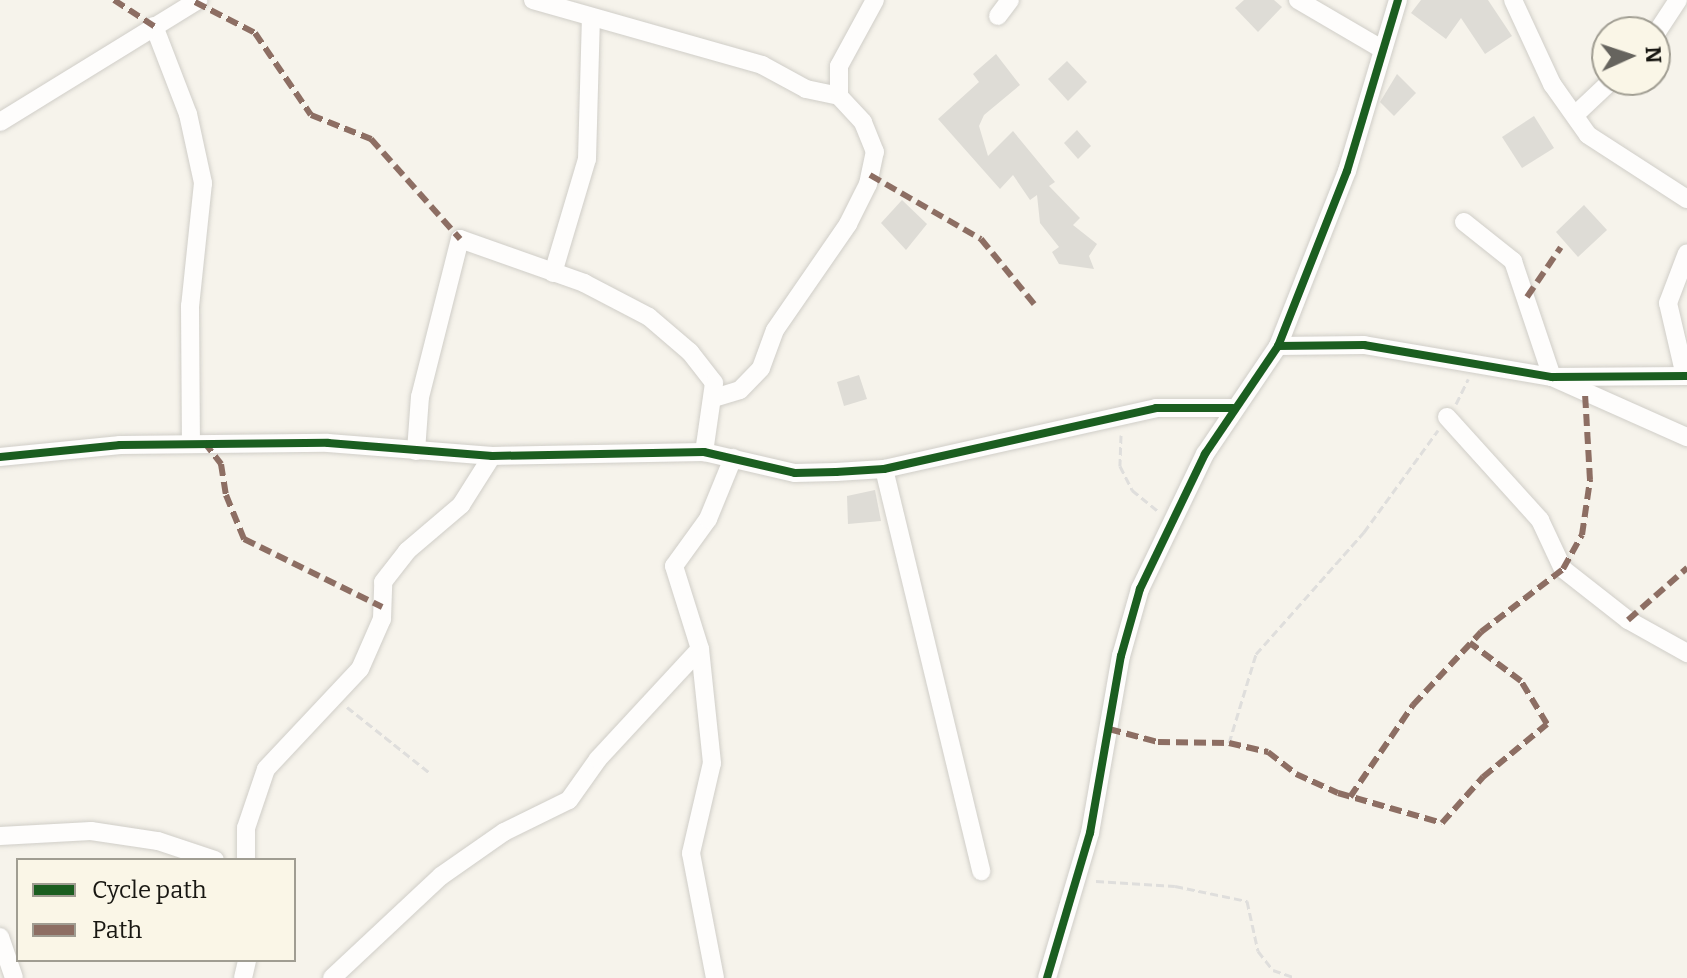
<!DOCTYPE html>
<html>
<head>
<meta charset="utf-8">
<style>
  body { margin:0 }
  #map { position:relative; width:1687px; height:978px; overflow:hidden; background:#f6f3eb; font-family:Bitter,serif }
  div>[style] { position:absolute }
  .building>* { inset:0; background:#dedcd6 }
  .path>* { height:3px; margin-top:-1.5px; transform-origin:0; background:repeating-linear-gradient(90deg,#dfdedc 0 8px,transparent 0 12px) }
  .roads { filter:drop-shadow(0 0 2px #d0cec8) drop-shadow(0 0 2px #d0cec8) }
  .street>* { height:18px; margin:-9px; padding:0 9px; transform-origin:9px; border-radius:9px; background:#fefdfc }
  .quiet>* { height:6px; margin-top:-3px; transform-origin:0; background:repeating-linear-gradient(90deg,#8d6e63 0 12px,transparent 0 18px) }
  .cycleway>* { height:8px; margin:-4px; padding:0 4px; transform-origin:4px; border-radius:4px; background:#1b5e20 }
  span { translate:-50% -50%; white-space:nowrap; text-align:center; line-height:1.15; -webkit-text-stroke:8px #faf6e7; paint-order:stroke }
  .legend { position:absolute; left:16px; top:858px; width:280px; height:104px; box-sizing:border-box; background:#faf6e7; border:2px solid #a09d92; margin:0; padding:10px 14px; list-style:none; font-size:24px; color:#181712 }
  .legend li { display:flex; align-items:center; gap:16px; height:40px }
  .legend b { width:40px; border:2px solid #a09d92 }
  .north { position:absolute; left:1591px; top:16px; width:80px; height:80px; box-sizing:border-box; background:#faf6e7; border:2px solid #a09d92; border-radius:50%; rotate:87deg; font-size:22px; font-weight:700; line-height:32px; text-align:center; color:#181712 }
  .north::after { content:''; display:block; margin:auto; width:28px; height:36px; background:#66645e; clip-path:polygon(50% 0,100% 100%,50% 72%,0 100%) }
</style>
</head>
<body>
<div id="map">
  <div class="building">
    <i style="clip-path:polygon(1244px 0,1274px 0,1282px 7px,1258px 32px,1235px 8px)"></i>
    <i style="clip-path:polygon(1421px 0,1488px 0,1512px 36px,1485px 54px,1461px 18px,1446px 39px,1411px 13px)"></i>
    <i style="clip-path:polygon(996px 54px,1020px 85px,984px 115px,979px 126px,988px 156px,1013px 131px,1055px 182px,1049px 186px,1080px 218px,1073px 225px,1097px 244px,1089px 256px,1094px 269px,1059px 264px,1052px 252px,1059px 247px,1040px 223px,1037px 195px,1030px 200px,1013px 175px,1000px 189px,938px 119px,979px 82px,973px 74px)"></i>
    <i style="clip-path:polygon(1067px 61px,1087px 82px,1068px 101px,1048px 79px)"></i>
    <i style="clip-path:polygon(1397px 74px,1416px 93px,1394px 116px,1380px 102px)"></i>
    <i style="clip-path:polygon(1534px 116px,1554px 148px,1522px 168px,1502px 137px)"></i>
    <i style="clip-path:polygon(1077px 130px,1091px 146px,1078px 159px,1064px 143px)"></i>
    <i style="clip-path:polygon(902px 200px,927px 224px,906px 250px,881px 223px)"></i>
    <i style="clip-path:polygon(1584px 205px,1607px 230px,1578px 257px,1556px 232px)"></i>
    <i style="clip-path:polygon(859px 375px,867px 399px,844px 406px,837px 382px)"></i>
    <i style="clip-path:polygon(875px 490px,881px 521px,848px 524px,847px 496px)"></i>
  </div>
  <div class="path">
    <i style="left:1456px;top:404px;width:28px;rotate:-64deg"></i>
    <i style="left:1121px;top:435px;width:31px;rotate:92deg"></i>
    <i style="left:1120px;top:466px;width:27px;rotate:63deg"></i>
    <i style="left:1132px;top:490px;width:35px;rotate:39deg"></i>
    <i style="left:347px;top:707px;width:106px;rotate:38.5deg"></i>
    <i style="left:1229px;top:743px;width:93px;rotate:-73.1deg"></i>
    <i style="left:1256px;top:654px;width:163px;rotate:-48.5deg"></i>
    <i style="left:1364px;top:532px;width:126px;rotate:-54deg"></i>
    <i style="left:1096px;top:881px;width:79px;rotate:3.6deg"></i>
    <i style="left:1175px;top:886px;width:74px;rotate:11.8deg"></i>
    <i style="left:1247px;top:901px;width:51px;rotate:77.6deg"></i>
    <i style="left:1258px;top:951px;width:24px;rotate:52deg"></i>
    <i style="left:1273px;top:970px;width:24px;rotate:19deg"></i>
  </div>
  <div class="roads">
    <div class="street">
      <i style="left:533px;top:0;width:238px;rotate:15.8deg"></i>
      <i style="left:762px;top:65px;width:50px;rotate:28.6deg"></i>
      <i style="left:806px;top:89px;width:34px;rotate:12deg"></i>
      <i style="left:1298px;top:0;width:95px;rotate:30.3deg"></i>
      <i style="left:1398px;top:0;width:178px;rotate:106.6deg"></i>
      <i style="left:1347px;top:171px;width:188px;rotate:111.5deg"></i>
      <i style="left:1278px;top:346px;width:86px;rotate:-0.7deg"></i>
      <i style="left:1364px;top:345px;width:191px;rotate:9.7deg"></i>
      <i style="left:1552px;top:377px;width:135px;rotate:-0.4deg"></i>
      <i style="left:1513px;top:0;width:93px;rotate:65.1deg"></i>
      <i style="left:1552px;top:84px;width:62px;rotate:54.8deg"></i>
      <i style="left:1588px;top:135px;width:118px;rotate:32.9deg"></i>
      <i style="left:998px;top:16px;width:20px;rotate:-53deg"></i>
      <i style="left:154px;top:26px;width:94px;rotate:68.9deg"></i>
      <i style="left:188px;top:114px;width:71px;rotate:77.7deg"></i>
      <i style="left:203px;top:183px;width:124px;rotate:96deg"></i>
      <i style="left:190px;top:306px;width:137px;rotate:89.6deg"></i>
      <i style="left:1655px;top:35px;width:42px;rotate:-56.7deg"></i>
      <i style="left:1575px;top:115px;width:51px;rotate:-43.4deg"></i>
      <i style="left:0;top:122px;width:233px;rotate:-31.6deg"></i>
      <i style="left:1464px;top:222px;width:63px;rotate:38.5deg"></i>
      <i style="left:1513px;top:261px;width:122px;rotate:71.4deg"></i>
      <i style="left:1552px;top:377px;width:148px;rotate:24deg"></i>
      <i style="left:553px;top:273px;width:119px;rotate:-73.4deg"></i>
      <i style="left:587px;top:159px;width:142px;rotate:-88.4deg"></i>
      <i style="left:1685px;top:376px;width:75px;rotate:-103.1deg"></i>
      <i style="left:1668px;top:303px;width:53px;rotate:-69.2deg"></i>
      <i style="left:714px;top:398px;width:27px;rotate:-17deg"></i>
      <i style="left:740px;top:390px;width:30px;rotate:-46deg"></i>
      <i style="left:761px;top:368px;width:40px;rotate:-69.8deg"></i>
      <i style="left:775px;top:330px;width:129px;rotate:-55.4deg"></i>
      <i style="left:848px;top:224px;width:45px;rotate:-63.4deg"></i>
      <i style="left:868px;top:184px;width:33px;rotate:-78deg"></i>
      <i style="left:875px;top:152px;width:32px;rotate:-112deg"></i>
      <i style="left:863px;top:122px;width:35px;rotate:-133deg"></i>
      <i style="left:839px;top:96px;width:30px;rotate:-90deg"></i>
      <i style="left:839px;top:66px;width:75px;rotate:-61.4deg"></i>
      <i style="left:1447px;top:417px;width:139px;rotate:47.9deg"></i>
      <i style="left:1540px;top:520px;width:54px;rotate:64.9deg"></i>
      <i style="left:1563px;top:569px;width:83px;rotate:38.1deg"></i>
      <i style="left:1628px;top:620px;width:68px;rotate:29.2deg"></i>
      <i style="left:416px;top:451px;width:54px;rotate:-85.8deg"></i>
      <i style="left:420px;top:397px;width:163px;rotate:-75.8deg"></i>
      <i style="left:460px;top:239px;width:132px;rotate:19.5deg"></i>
      <i style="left:584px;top:283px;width:73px;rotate:27.6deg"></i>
      <i style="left:649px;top:317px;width:54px;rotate:40.5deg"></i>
      <i style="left:690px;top:352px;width:39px;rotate:52deg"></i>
      <i style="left:714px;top:383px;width:70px;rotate:98.2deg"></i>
      <i style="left:0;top:457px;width:121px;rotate:-5.7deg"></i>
      <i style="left:120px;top:445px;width:208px;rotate:-0.6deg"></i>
      <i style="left:328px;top:443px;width:165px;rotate:4.5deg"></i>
      <i style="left:492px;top:456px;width:212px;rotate:-1.1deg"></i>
      <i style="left:704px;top:452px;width:93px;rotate:13deg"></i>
      <i style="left:795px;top:473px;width:41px;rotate:-1.4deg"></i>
      <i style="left:836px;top:472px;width:48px;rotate:-3.6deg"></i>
      <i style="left:884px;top:469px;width:279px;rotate:-12.6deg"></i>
      <i style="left:1156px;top:408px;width:77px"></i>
      <i style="left:884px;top:469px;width:414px;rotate:76.4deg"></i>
      <i style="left:0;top:836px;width:91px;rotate:-3.1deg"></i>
      <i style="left:91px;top:831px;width:68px;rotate:8.5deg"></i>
      <i style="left:158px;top:841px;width:60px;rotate:18.4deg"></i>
      <i style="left:246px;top:860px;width:32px;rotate:-90deg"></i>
      <i style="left:246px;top:828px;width:62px;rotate:-71.3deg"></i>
      <i style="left:266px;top:769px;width:137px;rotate:-46.8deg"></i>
      <i style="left:360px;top:669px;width:55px;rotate:-66.3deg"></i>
      <i style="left:382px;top:619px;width:37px;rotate:-88deg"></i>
      <i style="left:383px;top:582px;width:39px;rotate:-52deg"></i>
      <i style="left:407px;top:551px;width:71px;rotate:-40.4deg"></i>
      <i style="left:461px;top:505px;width:58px;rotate:-57.7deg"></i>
      <i style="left:0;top:937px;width:43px;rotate:71.1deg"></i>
      <i style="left:243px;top:978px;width:18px;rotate:-77deg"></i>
      <i style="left:332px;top:978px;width:149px;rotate:-43.1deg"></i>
      <i style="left:441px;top:876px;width:77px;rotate:-34.9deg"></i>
      <i style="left:504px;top:832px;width:72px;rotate:-26.2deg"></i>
      <i style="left:569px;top:800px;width:50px;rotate:-54.7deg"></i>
      <i style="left:598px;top:759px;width:150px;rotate:-47.2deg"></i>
      <i style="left:715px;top:978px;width:127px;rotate:-100.9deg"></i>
      <i style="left:691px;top:853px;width:92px;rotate:-76.9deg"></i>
      <i style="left:712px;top:763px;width:115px;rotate:-96deg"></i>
      <i style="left:700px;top:649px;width:87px;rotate:-107.4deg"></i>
      <i style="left:674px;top:566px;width:58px;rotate:-54.1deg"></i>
      <i style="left:708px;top:519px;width:66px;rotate:-67.7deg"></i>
      <i style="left:1047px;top:978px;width:151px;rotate:-73.5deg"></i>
      <i style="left:1090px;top:833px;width:180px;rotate:-80.1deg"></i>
      <i style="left:1121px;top:656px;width:70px;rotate:-74.2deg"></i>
      <i style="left:1140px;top:589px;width:150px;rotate:-64.3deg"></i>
      <i style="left:1205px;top:454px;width:130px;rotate:-55.9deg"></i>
    </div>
  </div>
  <div class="quiet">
    <i style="left:114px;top:0;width:48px;rotate:33deg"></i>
    <i style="left:195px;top:2px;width:68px;rotate:27.3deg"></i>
    <i style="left:255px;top:33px;width:99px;rotate:55.7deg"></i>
    <i style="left:311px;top:115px;width:65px;rotate:21.8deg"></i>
    <i style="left:371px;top:139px;width:134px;rotate:48.3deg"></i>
    <i style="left:870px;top:175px;width:128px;rotate:30deg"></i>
    <i style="left:981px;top:239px;width:85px;rotate:50.7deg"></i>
    <i style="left:1527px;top:297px;width:60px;rotate:-55.8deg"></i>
    <i style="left:204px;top:442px;width:28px;rotate:52deg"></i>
    <i style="left:221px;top:464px;width:31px;rotate:81deg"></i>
    <i style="left:226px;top:495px;width:48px;rotate:67.8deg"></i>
    <i style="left:244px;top:539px;width:154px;rotate:26.2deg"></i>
    <i style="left:1628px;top:620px;width:79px;rotate:-41.4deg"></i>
    <i style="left:1109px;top:729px;width:51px;rotate:14.9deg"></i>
    <i style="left:1158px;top:742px;width:71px;rotate:0.8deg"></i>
    <i style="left:1229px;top:743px;width:40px;rotate:13deg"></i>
    <i style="left:1268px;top:752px;width:36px;rotate:38deg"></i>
    <i style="left:1296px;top:774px;width:46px;rotate:24.3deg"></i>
    <i style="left:1338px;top:793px;width:108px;rotate:16.1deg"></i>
    <i style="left:1442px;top:823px;width:62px;rotate:-48.3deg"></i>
    <i style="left:1483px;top:777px;width:83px;rotate:-39.6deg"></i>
    <i style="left:1547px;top:724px;width:50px;rotate:-121.2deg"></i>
    <i style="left:1521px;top:681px;width:64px;rotate:-143.3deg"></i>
    <i style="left:1350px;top:797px;width:112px;rotate:-55.6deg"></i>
    <i style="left:1413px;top:705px;width:100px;rotate:-47deg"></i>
    <i style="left:1481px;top:632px;width:103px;rotate:-37.5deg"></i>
    <i style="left:1563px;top:569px;width:39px;rotate:-61deg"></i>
    <i style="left:1582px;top:535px;width:56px;rotate:-81.7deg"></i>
    <i style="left:1590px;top:480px;width:86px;rotate:-93.3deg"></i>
  </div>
  <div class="cycleway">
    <i style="left:1398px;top:0;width:178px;rotate:106.6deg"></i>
    <i style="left:1347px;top:171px;width:188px;rotate:111.5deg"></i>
    <i style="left:1278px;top:346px;width:86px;rotate:-0.7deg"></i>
    <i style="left:1364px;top:345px;width:191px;rotate:9.7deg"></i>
    <i style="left:1552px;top:377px;width:135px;rotate:-0.4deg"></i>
    <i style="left:0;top:457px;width:121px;rotate:-5.7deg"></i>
    <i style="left:120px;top:445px;width:208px;rotate:-0.6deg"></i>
    <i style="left:328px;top:443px;width:165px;rotate:4.5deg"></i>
    <i style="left:492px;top:456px;width:212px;rotate:-1.1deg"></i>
    <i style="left:704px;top:452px;width:93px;rotate:13deg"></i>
    <i style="left:795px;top:473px;width:41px;rotate:-1.4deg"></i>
    <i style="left:836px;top:472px;width:48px;rotate:-3.6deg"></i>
    <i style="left:884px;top:469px;width:279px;rotate:-12.6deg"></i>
    <i style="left:1156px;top:408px;width:77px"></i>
    <i style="left:1047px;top:978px;width:151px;rotate:-73.5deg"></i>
    <i style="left:1090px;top:833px;width:180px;rotate:-80.1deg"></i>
    <i style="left:1121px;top:656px;width:70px;rotate:-74.2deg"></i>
    <i style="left:1140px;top:589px;width:150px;rotate:-64.3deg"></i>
    <i style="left:1205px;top:454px;width:130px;rotate:-55.9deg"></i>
  </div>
  <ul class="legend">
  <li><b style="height:10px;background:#1b5e20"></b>Cycle path</li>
  <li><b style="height:10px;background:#8d6e63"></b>Path</li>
  </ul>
  <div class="north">N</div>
</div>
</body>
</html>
